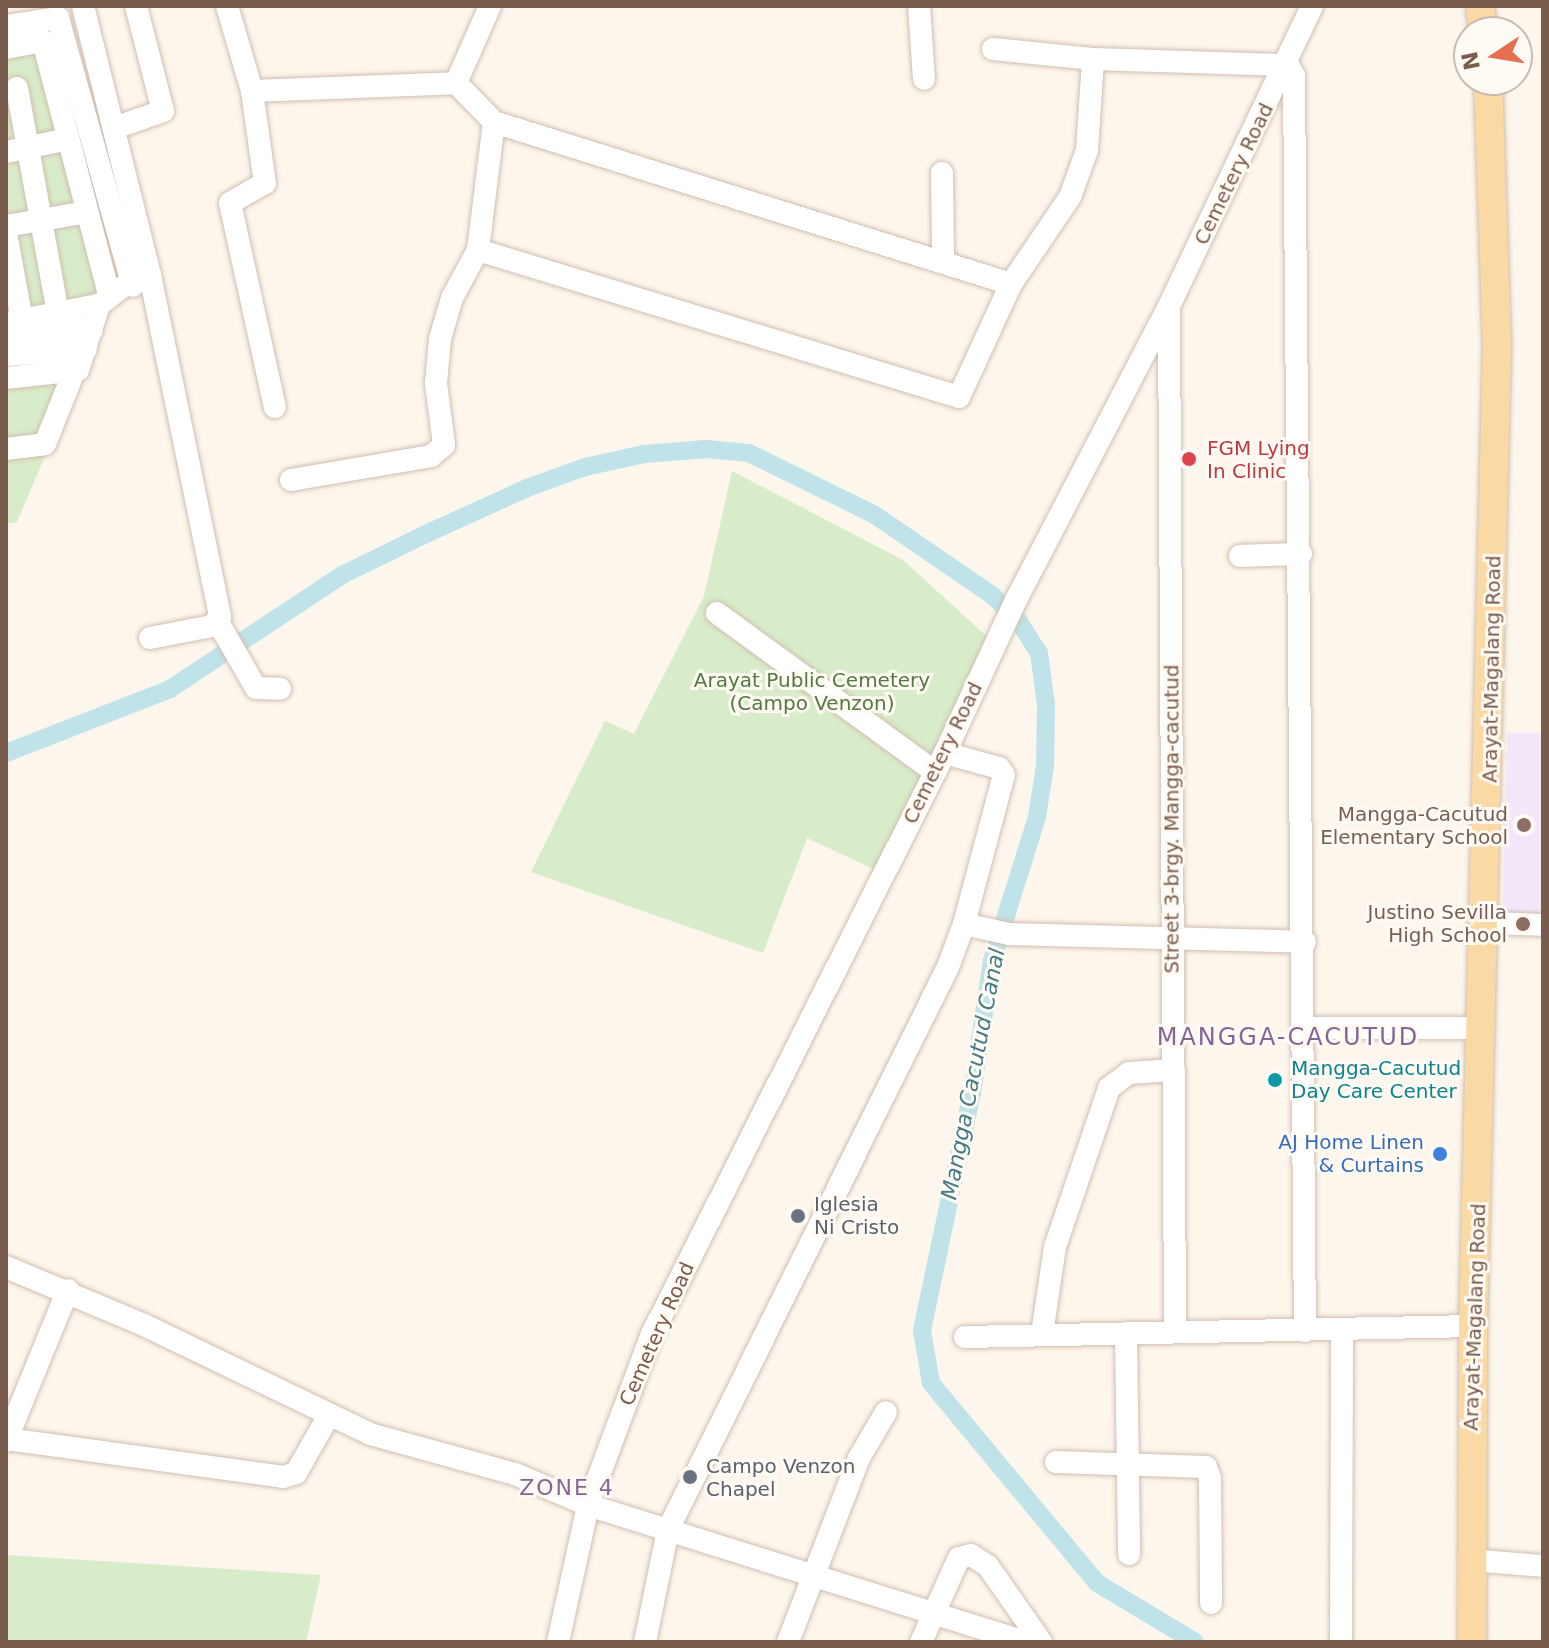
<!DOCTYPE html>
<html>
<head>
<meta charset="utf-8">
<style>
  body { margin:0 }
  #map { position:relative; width:1549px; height:1648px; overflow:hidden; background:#fdf6ec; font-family:"DejaVu Sans",sans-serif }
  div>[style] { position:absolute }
  .education>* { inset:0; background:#f3e8fa }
  .green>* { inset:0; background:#d8ecc9 }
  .canal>* { height:18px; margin:-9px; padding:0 9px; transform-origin:9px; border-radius:9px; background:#bfe3e8 }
  .roads { filter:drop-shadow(0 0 2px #d1beb0) drop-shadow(0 0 2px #d1beb0) }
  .minor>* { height:22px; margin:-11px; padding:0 11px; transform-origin:11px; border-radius:11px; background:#fff }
  .major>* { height:28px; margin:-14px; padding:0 14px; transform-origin:14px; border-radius:14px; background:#fbd9a5 }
  .dots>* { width:22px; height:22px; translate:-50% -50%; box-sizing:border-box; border:4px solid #fffaf3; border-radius:50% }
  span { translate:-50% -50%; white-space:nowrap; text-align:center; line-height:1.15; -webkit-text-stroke:6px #fffaf3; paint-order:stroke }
  .street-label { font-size:20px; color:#7a5c4d }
  .health-label { font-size:20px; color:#be3a42 }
  .left { translate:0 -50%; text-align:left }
  .park-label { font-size:20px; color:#537a41 }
  .education-label { font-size:20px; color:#785e54 }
  .right { translate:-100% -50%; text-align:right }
  .culture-label { font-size:20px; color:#0d838f }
  .shop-label { font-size:20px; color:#366cbe }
  .worship-label { font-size:20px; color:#5b616d }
  .water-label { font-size:22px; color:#437c86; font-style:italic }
  .neighbourhood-label { font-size:22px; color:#846695; letter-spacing:2px }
  .quarter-label { font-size:24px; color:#846695; letter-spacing:2px }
  .frame { position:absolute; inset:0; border:8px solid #7a5c4d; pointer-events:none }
  .north { position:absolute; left:1453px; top:16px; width:80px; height:80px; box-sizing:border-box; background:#fffaf3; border:2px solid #cabbb1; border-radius:50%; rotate:258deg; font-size:22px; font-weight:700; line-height:32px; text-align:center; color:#7a5c4d }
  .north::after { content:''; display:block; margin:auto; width:28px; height:36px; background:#e76f51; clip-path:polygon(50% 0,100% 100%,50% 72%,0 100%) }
</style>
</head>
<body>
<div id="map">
  <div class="education">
    <i style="clip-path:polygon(1507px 733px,1543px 733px,1543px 931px,1502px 930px)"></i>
  </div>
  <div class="green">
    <i style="clip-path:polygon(65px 9px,134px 291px,114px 294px,17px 522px,6px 524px,6px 20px)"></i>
    <i style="clip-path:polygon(732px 471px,903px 560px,993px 642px,880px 872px,807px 838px,763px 953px,531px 872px,605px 721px,634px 734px,704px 596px)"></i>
    <i style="clip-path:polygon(6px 1555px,321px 1575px,306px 1642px,6px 1642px)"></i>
  </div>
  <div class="canal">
    <i style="left:6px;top:753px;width:176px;rotate:-21.3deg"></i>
    <i style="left:170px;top:689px;width:206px;rotate:-33.5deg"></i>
    <i style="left:342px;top:575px;width:96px;rotate:-26deg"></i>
    <i style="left:428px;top:533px;width:109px;rotate:-24.4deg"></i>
    <i style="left:527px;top:488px;width:62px;rotate:-19.9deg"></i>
    <i style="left:585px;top:467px;width:60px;rotate:-12.4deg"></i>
    <i style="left:644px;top:454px;width:62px;rotate:-4.6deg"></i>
    <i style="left:706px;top:449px;width:43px;rotate:5.3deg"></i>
    <i style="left:749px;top:453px;width:140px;rotate:26.2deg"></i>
    <i style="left:875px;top:515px;width:142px;rotate:34.4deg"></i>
    <i style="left:992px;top:595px;width:36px;rotate:44deg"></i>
    <i style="left:1018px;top:620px;width:39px;rotate:58deg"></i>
    <i style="left:1039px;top:653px;width:52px;rotate:82.3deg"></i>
    <i style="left:1046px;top:705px;width:61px;rotate:90.9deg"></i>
    <i style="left:1045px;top:766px;width:52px;rotate:98.9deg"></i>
    <i style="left:1037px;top:817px;width:151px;rotate:107.4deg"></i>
    <i style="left:992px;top:961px;width:134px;rotate:98.6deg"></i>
    <i style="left:972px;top:1093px;width:243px;rotate:101.9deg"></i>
    <i style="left:922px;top:1331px;width:53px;rotate:80.2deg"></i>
    <i style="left:931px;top:1383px;width:260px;rotate:50.3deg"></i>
    <i style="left:1097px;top:1583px;width:114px;rotate:31deg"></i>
  </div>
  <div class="roads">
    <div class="minor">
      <i style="left:83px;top:6px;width:277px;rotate:76deg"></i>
      <i style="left:150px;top:275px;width:349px;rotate:78.4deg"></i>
      <i style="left:220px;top:617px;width:12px;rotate:132deg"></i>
      <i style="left:212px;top:626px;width:63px;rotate:169deg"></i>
      <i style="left:227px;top:6px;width:89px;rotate:73.6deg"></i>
      <i style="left:252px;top:91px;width:204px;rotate:-2.2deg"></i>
      <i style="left:456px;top:83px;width:54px;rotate:45.7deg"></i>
      <i style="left:494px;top:122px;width:542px;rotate:17.4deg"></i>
      <i style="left:919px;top:6px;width:73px;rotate:86.1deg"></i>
      <i style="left:6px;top:26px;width:53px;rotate:-8.7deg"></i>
      <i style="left:58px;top:18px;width:278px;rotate:74.4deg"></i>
      <i style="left:6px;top:48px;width:38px;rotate:-11deg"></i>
      <i style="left:43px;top:41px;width:262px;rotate:75.4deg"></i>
      <i style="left:993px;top:49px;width:100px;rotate:5.7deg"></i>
      <i style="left:1093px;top:59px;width:195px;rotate:1.8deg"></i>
      <i style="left:1288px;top:65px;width:13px;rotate:61deg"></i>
      <i style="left:1294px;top:76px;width:1255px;rotate:89.5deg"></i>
      <i style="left:456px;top:83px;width:84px;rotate:-66.2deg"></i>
      <i style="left:17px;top:88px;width:229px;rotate:79.7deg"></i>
      <i style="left:252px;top:91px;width:93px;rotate:82deg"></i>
      <i style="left:265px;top:183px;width:40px;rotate:150.3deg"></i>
      <i style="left:230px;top:203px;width:209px;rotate:77.6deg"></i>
      <i style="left:114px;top:128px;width:52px;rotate:-19.1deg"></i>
      <i style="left:163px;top:111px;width:108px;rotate:-104.4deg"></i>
      <i style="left:6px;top:152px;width:63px;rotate:-11.8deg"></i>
      <i style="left:942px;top:173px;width:86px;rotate:89.3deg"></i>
      <i style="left:6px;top:226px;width:82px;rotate:-9.8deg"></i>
      <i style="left:6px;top:233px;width:88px;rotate:79.6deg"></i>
      <i style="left:478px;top:250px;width:503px;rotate:16.99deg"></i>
      <i style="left:959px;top:397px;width:124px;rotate:-65.3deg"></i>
      <i style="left:1011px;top:284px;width:105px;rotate:-55.9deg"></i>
      <i style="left:1070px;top:197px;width:50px;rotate:-70.1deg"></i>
      <i style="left:1087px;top:150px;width:91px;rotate:-86.2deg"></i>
      <i style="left:1169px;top:311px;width:1021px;rotate:89.66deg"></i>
      <i style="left:6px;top:323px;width:95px;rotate:-11deg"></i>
      <i style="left:99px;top:305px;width:28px;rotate:-38deg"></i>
      <i style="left:6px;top:334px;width:86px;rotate:-2.7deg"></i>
      <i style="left:6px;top:355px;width:80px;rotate:-4.3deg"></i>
      <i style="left:6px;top:378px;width:72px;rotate:-6.3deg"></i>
      <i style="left:78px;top:370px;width:68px;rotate:-72.1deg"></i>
      <i style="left:6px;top:449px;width:39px;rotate:-7deg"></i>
      <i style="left:45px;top:444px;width:75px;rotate:-68.2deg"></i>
      <i style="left:291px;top:480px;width:142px;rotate:-9.7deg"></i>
      <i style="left:431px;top:456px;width:17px;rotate:-40deg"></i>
      <i style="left:444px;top:445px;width:63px;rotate:-97.4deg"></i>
      <i style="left:436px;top:383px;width:44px;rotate:-84.8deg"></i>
      <i style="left:440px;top:339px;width:43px;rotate:-73.7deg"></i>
      <i style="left:452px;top:298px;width:55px;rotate:-61.6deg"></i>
      <i style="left:478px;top:250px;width:129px;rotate:-82.9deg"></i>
      <i style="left:1240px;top:556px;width:61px;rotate:-1.9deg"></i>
      <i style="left:717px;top:613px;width:270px;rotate:36.1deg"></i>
      <i style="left:218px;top:622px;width:76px;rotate:60.1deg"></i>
      <i style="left:256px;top:688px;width:24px;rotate:2deg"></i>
      <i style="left:1486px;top:923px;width:57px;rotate:2deg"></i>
      <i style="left:964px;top:924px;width:46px;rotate:12.5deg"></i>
      <i style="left:1009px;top:934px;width:296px;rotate:1.5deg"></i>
      <i style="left:1305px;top:1028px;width:176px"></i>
      <i style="left:6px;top:1267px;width:150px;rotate:22.8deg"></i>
      <i style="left:144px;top:1325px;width:251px;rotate:25.7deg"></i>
      <i style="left:370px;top:1434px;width:150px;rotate:15.4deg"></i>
      <i style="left:515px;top:1474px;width:79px;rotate:23deg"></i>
      <i style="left:588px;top:1505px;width:459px;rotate:17.4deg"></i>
      <i style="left:1126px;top:1333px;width:221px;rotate:89.2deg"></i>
      <i style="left:1042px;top:1334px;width:88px;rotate:-81.5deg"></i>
      <i style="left:1055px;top:1247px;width:168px;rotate:-71.2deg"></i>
      <i style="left:1109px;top:1088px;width:25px;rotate:-37deg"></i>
      <i style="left:1129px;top:1073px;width:45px;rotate:-3.8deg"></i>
      <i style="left:965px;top:1337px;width:508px;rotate:-1.24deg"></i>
      <i style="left:7px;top:1439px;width:279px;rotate:7.8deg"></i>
      <i style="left:283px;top:1477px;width:14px;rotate:-17deg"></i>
      <i style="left:296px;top:1473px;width:64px;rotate:-60.3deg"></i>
      <i style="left:6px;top:1441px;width:163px;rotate:-67.7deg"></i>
      <i style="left:1056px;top:1462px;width:150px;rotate:1.9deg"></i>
      <i style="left:1206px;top:1467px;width:12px;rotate:70deg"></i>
      <i style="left:1210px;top:1478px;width:125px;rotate:89.5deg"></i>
      <i style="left:1470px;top:1560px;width:73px;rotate:4.7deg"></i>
      <i style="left:558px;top:1642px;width:140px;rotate:-77.6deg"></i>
      <i style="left:588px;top:1505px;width:183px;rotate:-69.5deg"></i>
      <i style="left:652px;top:1334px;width:651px;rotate:-63.24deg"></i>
      <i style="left:945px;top:753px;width:169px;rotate:-65.1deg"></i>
      <i style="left:1016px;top:600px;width:331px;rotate:-62.5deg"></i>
      <i style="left:1169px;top:306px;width:332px;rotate:-64.5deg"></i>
      <i style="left:645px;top:1642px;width:114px;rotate:-78.4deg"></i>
      <i style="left:668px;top:1530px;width:629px;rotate:-63.56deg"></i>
      <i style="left:948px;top:967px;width:46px;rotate:-69.6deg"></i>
      <i style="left:964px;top:924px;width:154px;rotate:-75deg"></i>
      <i style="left:1004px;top:775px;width:9px;rotate:-126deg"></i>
      <i style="left:999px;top:768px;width:56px;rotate:-164.5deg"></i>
      <i style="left:788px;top:1642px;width:197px;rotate:-68.9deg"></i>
      <i style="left:859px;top:1458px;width:53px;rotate:-59.6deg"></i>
      <i style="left:921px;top:1642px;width:92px;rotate:-65.7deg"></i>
      <i style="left:959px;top:1558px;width:12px;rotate:-14deg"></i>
      <i style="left:971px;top:1555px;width:20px;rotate:33deg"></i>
      <i style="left:988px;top:1566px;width:93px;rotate:55.1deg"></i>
      <i style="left:1341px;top:1642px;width:312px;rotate:-89.8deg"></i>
    </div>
    <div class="major">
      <i style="left:1480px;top:6px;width:26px;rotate:83deg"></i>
      <i style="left:1472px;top:1642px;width:316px;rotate:-89.8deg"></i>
      <i style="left:1473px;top:1326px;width:979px;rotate:-88.6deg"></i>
      <i style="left:1497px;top:347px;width:267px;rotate:-91.9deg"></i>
    </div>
  </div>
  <div class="dots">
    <i style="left:1189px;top:459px;background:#e0444e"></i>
    <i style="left:1524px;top:825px;background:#8d6e63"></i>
    <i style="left:1523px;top:924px;background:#8d6e63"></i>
    <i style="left:1275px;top:1080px;background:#0f9aa8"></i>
    <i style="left:1440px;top:1154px;background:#3f7fe0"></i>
    <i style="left:798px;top:1216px;background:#6b7280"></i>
    <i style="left:690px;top:1477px;background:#6b7280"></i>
  </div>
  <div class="street-label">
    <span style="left:1234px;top:174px;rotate:-64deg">Cemetery Road</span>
    <span style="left:1492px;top:669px;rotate:-89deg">Arayat-Magalang Road</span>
    <span style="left:943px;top:753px;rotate:-64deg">Cemetery Road</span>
    <span style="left:1172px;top:819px;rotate:-90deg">Street 3-brgy. Mangga-cacutud</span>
    <span style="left:1475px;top:1317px;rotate:-88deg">Arayat-Magalang Road</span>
    <span style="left:657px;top:1334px;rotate:-66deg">Cemetery Road</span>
  </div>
  <div class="health-label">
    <span class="left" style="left:1207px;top:460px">FGM Lying<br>In Clinic</span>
  </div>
  <div class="park-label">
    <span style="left:812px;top:692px">Arayat Public Cemetery<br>(Campo Venzon)</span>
  </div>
  <div class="education-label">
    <span class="right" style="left:1508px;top:826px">Mangga-Cacutud<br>Elementary School</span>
    <span class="right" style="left:1507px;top:924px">Justino Sevilla<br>High School</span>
  </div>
  <div class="culture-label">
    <span class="left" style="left:1291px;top:1080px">Mangga-Cacutud<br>Day Care Center</span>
  </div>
  <div class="shop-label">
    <span class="right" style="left:1424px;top:1154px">AJ Home Linen<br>&amp; Curtains</span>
  </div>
  <div class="worship-label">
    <span class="left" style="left:814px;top:1216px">Iglesia<br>Ni Cristo</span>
    <span class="left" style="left:706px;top:1478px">Campo Venzon<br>Chapel</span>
  </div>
  <div class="water-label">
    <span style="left:973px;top:1074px;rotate:-79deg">Mangga Cacutud Canal</span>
  </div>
  <div class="neighbourhood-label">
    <span style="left:567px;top:1488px">ZONE 4</span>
  </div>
  <div class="quarter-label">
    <span style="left:1288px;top:1038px">MANGGA-CACUTUD</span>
  </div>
  <div class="frame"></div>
  <div class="north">N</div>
</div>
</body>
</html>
